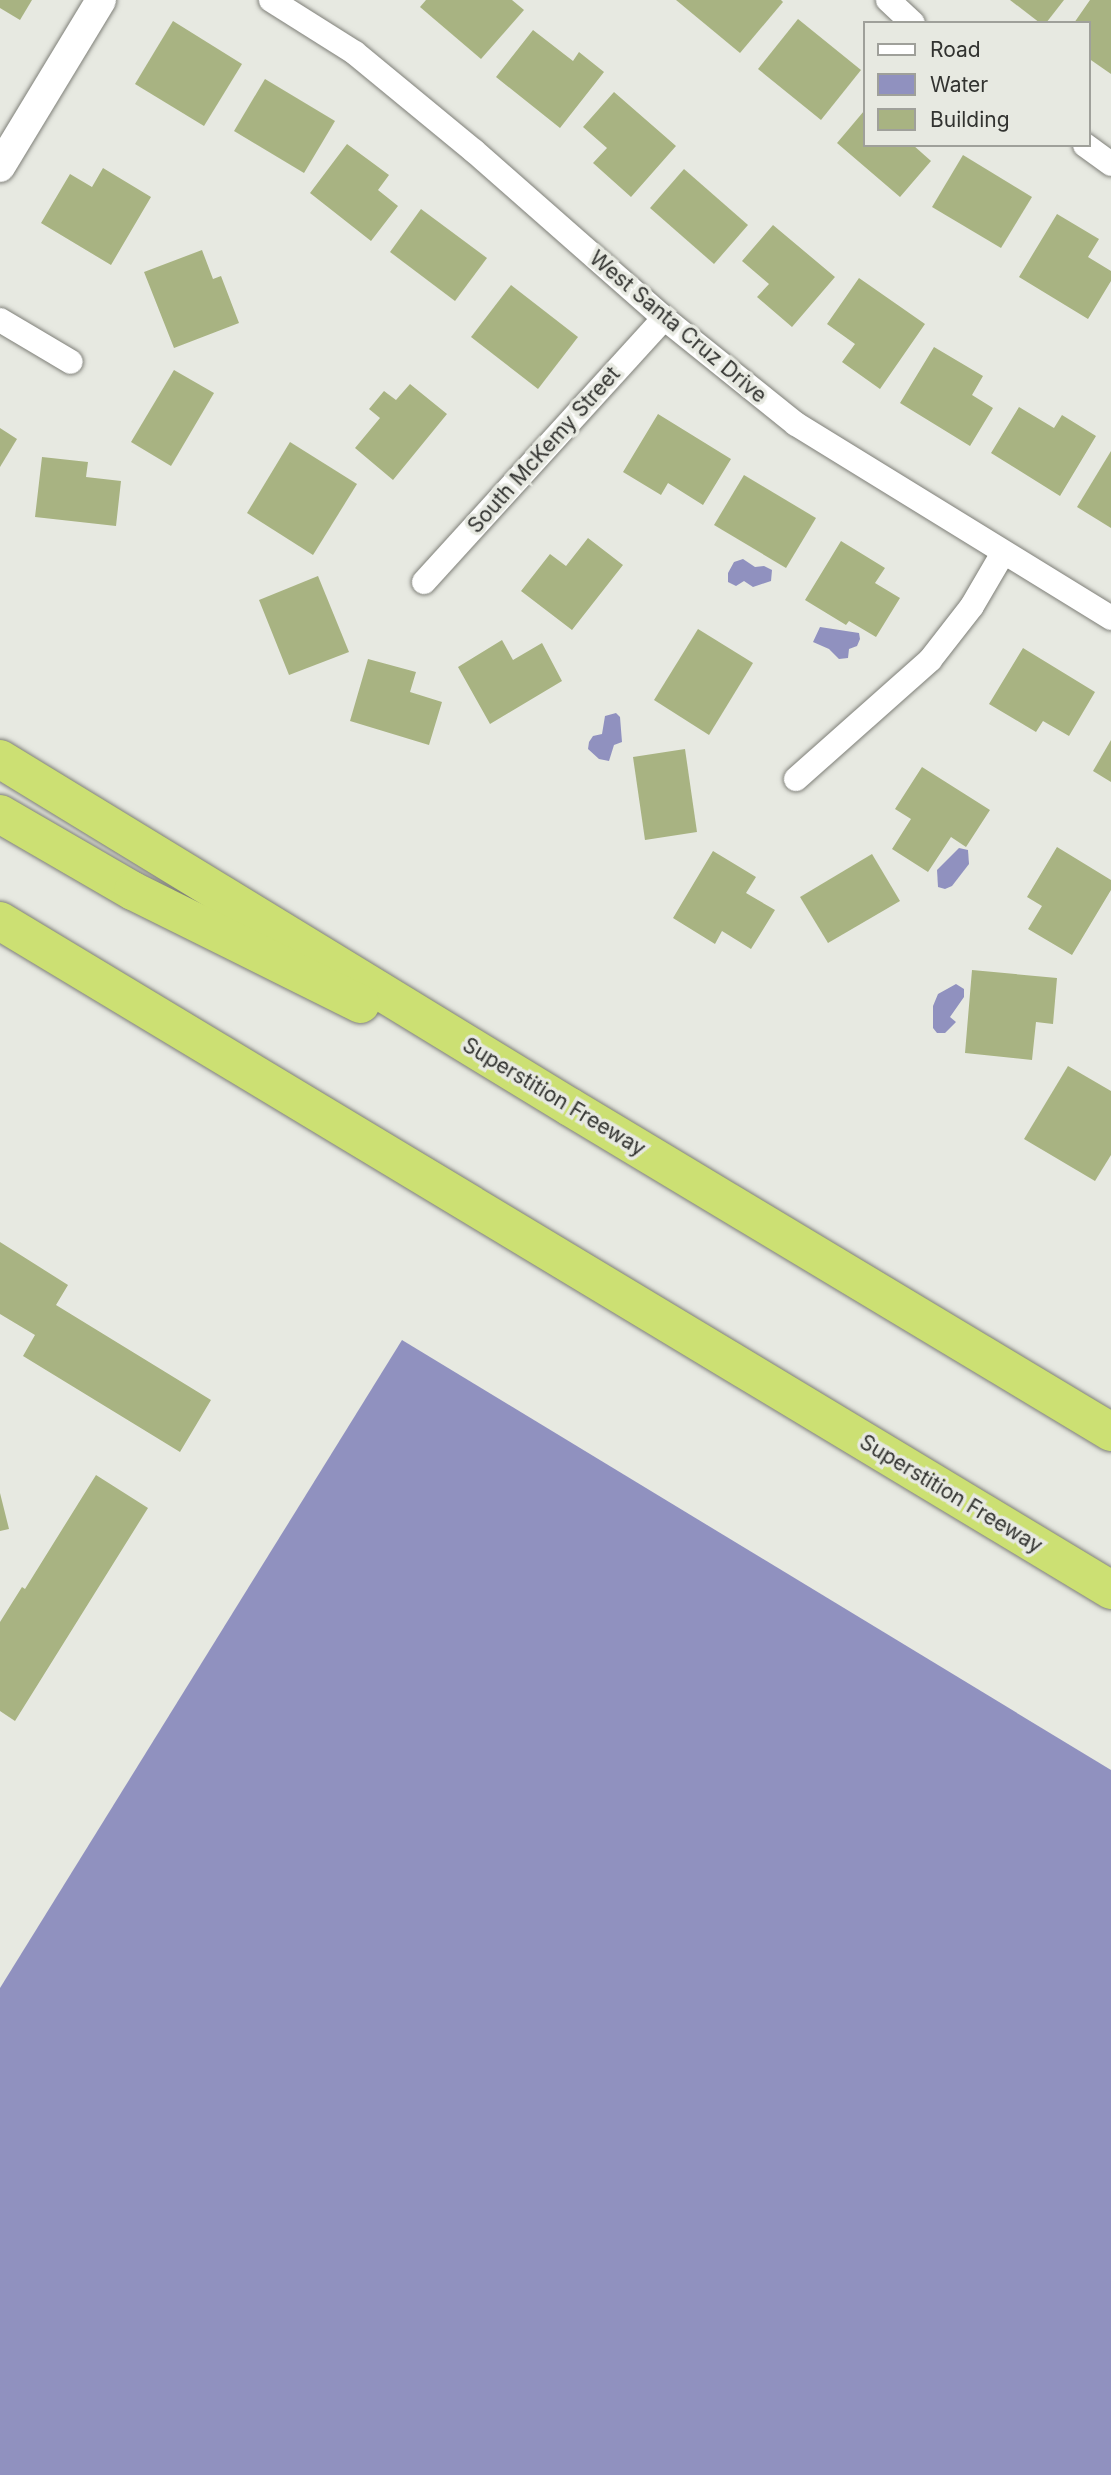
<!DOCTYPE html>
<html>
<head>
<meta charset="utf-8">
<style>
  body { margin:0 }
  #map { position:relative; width:1111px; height:2475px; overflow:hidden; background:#e7e9e1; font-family:Inter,sans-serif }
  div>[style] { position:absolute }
  .water>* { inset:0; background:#9091bf }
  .building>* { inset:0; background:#a8b382 }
  .roads { filter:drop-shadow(0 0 2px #7e7f78) drop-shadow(0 0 2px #7e7f78) }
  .minor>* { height:24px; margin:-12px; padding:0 12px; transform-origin:12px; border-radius:12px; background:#fff }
  .tertiary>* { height:30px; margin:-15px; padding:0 15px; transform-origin:15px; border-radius:15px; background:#fff }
  .motorway>* { height:38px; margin:-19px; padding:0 19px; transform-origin:19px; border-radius:19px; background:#cce073 }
  span { translate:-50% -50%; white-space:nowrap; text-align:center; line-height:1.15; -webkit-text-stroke:7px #e7e9e1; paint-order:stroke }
  .street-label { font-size:21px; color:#323330 }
  .legend { position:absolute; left:863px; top:21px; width:228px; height:126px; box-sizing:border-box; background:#e7e9e1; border:2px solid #9fa09a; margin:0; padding:9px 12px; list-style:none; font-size:21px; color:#323330 }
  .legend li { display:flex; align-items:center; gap:14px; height:35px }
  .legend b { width:35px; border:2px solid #9fa09a }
</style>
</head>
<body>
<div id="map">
  <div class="water">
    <i style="clip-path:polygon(743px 559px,755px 567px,764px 566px,772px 570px,771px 581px,753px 587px,744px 581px,736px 586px,728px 582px,728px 573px,734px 562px)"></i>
    <i style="clip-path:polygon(820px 627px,859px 633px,860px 639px,857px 646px,849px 649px,848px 658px,839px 659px,829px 649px,813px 642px)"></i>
    <i style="clip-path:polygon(616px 713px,620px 717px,622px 742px,614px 745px,609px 761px,599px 759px,588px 749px,589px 742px,593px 736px,602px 734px,605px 716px)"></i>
    <i style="clip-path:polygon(959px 848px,968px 850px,969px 864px,952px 886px,945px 889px,938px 887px,937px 870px)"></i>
    <i style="clip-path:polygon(956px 984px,964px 989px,964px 997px,950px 1017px,956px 1022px,945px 1033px,937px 1033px,933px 1028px,933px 1006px,938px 994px)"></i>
    <i style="clip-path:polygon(402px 1340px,1111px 1770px,1111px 2475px,0 2475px,0 1988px)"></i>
  </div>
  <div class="building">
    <i style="clip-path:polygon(0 0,32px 0,20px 20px,0 8px)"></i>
    <i style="clip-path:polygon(426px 0,512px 0,524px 10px,481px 59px,420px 7px)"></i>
    <i style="clip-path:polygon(676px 0,781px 0,783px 2px,740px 53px)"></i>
    <i style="clip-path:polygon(1010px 0,1064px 0,1046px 23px,1040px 23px)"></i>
    <i style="clip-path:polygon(1090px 0,1111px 0,1111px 74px,1088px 58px,1088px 23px,1074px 23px)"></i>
    <i style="clip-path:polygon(798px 19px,861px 70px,821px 120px,758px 69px)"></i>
    <i style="clip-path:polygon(173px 21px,242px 64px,204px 126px,135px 84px)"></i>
    <i style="clip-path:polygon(533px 30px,573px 61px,579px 52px,604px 72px,560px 128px,496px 77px)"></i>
    <i style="clip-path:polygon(265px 79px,335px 121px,304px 173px,234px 131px)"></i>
    <i style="clip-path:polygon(614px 92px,676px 146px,631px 197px,593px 163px,607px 148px,583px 127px)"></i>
    <i style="clip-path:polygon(864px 111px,864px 145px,913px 145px,931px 161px,900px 197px,837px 143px)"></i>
    <i style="clip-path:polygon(347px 144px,389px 175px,378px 190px,398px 206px,371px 241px,310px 193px)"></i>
    <i style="clip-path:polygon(963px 155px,1032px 197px,1001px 248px,932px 207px)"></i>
    <i style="clip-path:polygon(103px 168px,151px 197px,111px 265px,41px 223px,70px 174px,92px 187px)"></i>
    <i style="clip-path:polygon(684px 169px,748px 225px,714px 264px,650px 208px)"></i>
    <i style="clip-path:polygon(421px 209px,487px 258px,455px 301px,390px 252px)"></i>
    <i style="clip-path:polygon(1057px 214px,1099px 239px,1088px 257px,1111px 271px,1111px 281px,1088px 319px,1019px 277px)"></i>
    <i style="clip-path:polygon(773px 225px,835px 277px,792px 327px,757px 297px,769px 284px,742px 261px)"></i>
    <i style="clip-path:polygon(202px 250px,213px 279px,221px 276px,239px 323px,174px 348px,144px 272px)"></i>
    <i style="clip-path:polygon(859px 278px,925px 324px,880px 389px,842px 362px,855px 344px,827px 324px)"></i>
    <i style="clip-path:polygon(511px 285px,578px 337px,538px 389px,471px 337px)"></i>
    <i style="clip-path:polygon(934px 347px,983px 376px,972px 395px,993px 408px,970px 446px,900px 403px)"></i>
    <i style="clip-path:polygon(174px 370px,214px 393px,171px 466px,131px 442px)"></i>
    <i style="clip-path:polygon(410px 384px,447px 414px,393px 480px,355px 448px,380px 418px,369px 409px,384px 391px,396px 400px)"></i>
    <i style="clip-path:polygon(1019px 407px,1054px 428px,1062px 415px,1096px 436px,1060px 496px,991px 453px)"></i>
    <i style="clip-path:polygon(658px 414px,731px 459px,703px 505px,668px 483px,661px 495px,623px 472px)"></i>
    <i style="clip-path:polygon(0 428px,17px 439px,0 467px)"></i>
    <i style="clip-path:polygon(290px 442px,357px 484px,313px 555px,247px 513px)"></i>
    <i style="clip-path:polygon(1111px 451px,1111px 528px,1077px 507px)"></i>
    <i style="clip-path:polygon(42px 457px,88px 462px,86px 477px,121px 481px,116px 526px,35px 517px)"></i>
    <i style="clip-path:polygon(744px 475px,816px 518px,786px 568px,714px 525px)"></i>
    <i style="clip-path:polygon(588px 538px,623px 565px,572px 630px,521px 591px,550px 554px,566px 566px)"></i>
    <i style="clip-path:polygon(841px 541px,885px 568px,875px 583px,900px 598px,876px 637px,849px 621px,846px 625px,805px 600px)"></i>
    <i style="clip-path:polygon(318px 576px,349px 652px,289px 675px,259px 600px)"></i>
    <i style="clip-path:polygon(698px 629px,753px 663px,709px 735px,654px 700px)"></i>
    <i style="clip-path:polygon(502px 640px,513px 660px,542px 643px,562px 681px,490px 724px,458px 667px)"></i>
    <i style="clip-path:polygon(1023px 648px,1095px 692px,1069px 736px,1043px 721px,1036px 732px,989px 704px)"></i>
    <i style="clip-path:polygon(368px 659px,416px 672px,410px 692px,442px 702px,429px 745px,350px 721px)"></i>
    <i style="clip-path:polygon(1111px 740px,1111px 782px,1093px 771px)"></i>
    <i style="clip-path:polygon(685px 749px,697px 832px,645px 840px,633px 757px)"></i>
    <i style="clip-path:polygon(922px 767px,990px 810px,966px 847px,951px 837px,928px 872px,892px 849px,911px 819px,895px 809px)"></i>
    <i style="clip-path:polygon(1057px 847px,1111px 880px,1111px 890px,1072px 955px,1028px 929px,1042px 906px,1027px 897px)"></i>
    <i style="clip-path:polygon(713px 851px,756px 877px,746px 893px,775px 910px,751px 949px,722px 931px,715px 944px,673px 918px)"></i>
    <i style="clip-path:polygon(872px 854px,900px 901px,828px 943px,800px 897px)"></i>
    <i style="clip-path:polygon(972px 970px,1057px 978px,1053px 1024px,1036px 1022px,1032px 1060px,965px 1053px)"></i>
    <i style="clip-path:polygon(1068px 1066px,1111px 1091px,1111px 1155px,1095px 1181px,1024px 1139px)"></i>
    <i style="clip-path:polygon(0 1242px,68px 1285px,56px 1305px,211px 1400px,180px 1452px,23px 1356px,35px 1335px,0 1314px)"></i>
    <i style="clip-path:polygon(96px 1475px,148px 1508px,15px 1721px,0 1711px,0 1622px,22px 1587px,25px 1589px)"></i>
    <i style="clip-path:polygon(0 1493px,9px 1529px,0 1531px)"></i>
  </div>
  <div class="roads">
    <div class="minor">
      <i style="left:271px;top:0;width:99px;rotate:32.2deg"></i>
      <i style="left:355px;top:53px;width:154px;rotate:39.5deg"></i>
      <i style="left:474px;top:151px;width:253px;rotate:41.3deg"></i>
      <i style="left:664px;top:318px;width:169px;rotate:38.8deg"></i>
      <i style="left:796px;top:424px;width:370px;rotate:31.6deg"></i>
      <i style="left:888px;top:0;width:34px;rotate:43deg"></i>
      <i style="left:1085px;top:145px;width:32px;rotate:36deg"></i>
      <i style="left:0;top:320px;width:82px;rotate:30.6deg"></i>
      <i style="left:424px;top:582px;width:357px;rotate:-47.7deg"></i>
      <i style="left:796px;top:779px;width:179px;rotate:-41.6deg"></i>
      <i style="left:930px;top:660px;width:68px;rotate:-52.1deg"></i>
      <i style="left:972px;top:606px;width:61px;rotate:-59.7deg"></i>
    </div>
    <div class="tertiary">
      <i style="left:0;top:167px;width:195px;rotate:-58.8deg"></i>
    </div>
    <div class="motorway">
      <i style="left:0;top:759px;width:668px;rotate:31.41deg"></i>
      <i style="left:570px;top:1107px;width:631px;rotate:30.99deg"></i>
      <i style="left:0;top:814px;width:154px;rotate:30.1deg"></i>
      <i style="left:133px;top:891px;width:254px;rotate:26.4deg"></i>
      <i style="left:0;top:921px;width:1297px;rotate:31.05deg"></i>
    </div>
  </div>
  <div class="street-label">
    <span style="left:678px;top:327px;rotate:40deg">West Santa Cruz Drive</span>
    <span style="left:544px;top:450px;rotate:-48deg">South McKemy Street</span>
    <span style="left:554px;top:1097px;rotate:31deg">Superstition Freeway</span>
    <span style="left:951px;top:1494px;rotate:31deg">Superstition Freeway</span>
  </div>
  <ul class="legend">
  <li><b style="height:9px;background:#fff"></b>Road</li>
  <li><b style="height:19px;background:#9091bf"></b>Water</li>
  <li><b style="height:19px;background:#a8b382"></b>Building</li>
  </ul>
</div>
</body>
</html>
